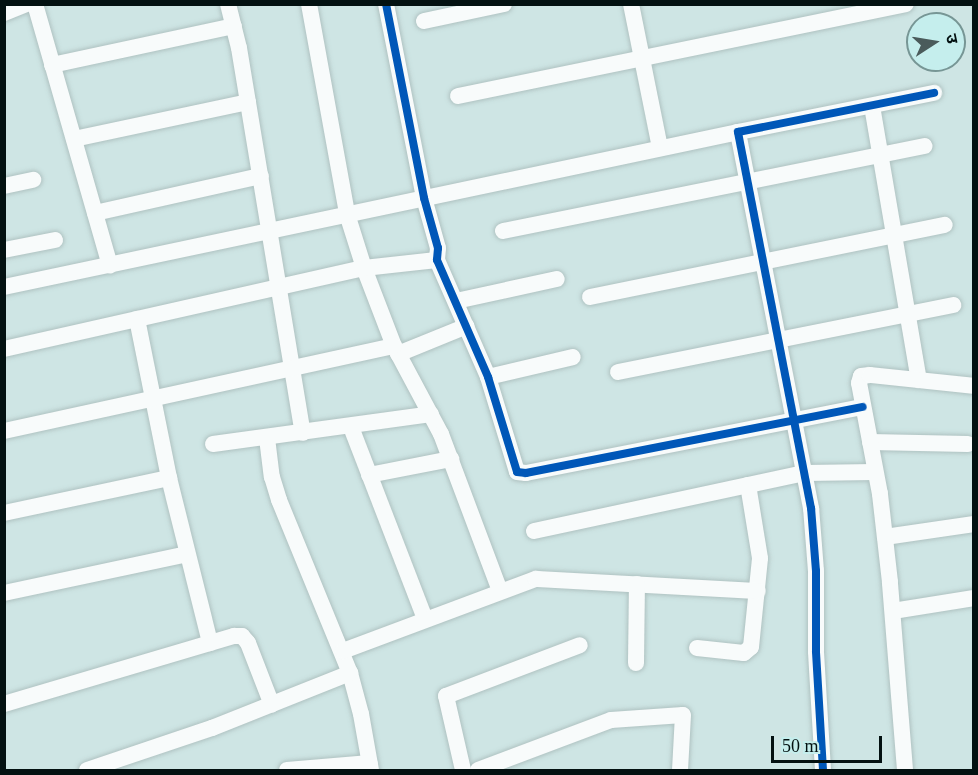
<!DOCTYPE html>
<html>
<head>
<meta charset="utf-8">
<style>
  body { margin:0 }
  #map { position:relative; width:978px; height:775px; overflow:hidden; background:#cee5e4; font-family:"Times New Roman","Noto Sans Devanagari",serif }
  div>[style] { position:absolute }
  .roads { filter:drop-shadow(0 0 2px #afc2c1) drop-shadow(0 0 2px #afc2c1) }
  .street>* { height:16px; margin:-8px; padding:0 8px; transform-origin:8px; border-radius:8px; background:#f8fbfb }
  .cycleway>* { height:8px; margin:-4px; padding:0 4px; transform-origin:4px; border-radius:4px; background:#0057b8 }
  span { translate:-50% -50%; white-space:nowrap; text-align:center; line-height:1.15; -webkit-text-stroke:4.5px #c5eeed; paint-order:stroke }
  .frame { position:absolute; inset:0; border:6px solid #031111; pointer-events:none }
  .north { position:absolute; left:906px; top:12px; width:60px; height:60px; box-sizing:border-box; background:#c5eeed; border:2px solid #779695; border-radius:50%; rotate:78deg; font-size:16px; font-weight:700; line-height:24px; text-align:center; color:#031111 }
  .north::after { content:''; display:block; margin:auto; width:21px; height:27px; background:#4a5b5b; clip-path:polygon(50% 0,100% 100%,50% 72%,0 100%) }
  .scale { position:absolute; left:771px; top:736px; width:111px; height:27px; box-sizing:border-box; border:3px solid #031111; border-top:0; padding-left:8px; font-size:18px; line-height:21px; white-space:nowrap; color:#031111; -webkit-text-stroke:4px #c5eeed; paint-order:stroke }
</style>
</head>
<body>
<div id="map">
  <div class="roads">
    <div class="street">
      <i style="left:35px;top:4px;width:272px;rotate:74deg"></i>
      <i style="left:228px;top:4px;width:45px;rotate:76deg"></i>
      <i style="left:239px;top:48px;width:390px;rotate:80.6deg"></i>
      <i style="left:309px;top:4px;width:213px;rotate:79.7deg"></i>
      <i style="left:347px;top:214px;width:57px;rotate:72.5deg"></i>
      <i style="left:364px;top:268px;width:84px;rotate:69deg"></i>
      <i style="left:394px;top:346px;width:100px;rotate:61.9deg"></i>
      <i style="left:441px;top:434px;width:168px;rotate:69.4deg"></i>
      <i style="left:386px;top:4px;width:198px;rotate:78.9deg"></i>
      <i style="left:424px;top:198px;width:52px;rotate:74.4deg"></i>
      <i style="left:438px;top:248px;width:12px;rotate:95deg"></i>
      <i style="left:437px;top:260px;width:128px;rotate:66.4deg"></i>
      <i style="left:488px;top:377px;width:99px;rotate:73deg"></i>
      <i style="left:517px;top:472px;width:9px;rotate:6deg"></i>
      <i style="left:526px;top:473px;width:343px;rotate:-11.1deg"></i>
      <i style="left:631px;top:4px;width:147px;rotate:78.6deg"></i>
      <i style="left:4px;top:13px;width:24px;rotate:-22deg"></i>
      <i style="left:424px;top:21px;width:82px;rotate:-12deg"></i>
      <i style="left:52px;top:65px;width:186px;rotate:-12.1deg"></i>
      <i style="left:458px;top:96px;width:457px;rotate:-11.6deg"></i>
      <i style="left:872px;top:106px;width:278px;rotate:80.3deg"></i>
      <i style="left:74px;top:139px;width:178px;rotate:-12deg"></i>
      <i style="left:4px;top:186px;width:30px;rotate:-12deg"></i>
      <i style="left:95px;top:213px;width:170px;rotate:-12.6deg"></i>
      <i style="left:503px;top:231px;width:430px;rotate:-11.4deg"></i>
      <i style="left:4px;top:250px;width:52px;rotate:-11.1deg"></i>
      <i style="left:4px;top:287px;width:750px;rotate:-11.92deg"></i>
      <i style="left:590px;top:297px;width:362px;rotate:-11.5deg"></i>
      <i style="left:456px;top:301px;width:103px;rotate:-12.3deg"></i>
      <i style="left:137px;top:319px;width:162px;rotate:78.6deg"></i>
      <i style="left:169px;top:478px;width:170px;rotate:76deg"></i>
      <i style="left:4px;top:349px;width:369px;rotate:-12.7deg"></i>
      <i style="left:364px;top:268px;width:73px;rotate:-6.3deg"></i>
      <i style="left:398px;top:354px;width:74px;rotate:-22.1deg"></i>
      <i style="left:618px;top:372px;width:342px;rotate:-11.3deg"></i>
      <i style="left:488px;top:377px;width:87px;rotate:-13.2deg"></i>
      <i style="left:351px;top:427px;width:206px;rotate:68.9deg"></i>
      <i style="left:4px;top:431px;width:399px;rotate:-12.3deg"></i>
      <i style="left:267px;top:438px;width:39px;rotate:83deg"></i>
      <i style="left:272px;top:477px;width:24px;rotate:73deg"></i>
      <i style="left:279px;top:500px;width:187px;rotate:67.7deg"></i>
      <i style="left:350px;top:673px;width:42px;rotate:75deg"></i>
      <i style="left:361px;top:714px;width:57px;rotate:79.9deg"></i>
      <i style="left:870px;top:442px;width:98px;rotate:1.2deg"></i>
      <i style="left:213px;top:444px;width:220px;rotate:-7.8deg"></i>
      <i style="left:369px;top:475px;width:84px;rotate:-11deg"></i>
      <i style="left:4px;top:513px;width:169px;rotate:-12deg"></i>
      <i style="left:534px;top:531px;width:277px;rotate:-12.1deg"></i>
      <i style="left:805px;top:473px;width:70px;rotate:-0.8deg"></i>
      <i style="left:885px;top:537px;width:90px;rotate:-8.3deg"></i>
      <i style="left:4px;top:593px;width:187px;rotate:-12deg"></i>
      <i style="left:893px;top:611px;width:82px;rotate:-9.1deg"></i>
      <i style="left:697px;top:648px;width:47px;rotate:6.1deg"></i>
      <i style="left:744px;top:653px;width:9px;rotate:-41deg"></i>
      <i style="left:751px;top:647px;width:89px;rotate:-84.2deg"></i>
      <i style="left:760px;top:558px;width:74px;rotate:-99.3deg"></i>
      <i style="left:343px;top:651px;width:206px;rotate:-20.5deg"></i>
      <i style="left:536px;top:579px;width:222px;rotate:3.1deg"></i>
      <i style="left:636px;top:663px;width:79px;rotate:-89.3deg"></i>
      <i style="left:4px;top:704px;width:240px;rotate:-16.5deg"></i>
      <i style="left:234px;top:636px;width:8px"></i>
      <i style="left:242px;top:636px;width:9px;rotate:49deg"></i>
      <i style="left:248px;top:643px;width:66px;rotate:68.8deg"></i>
      <i style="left:87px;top:770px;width:132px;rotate:-18.6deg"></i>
      <i style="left:212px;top:728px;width:149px;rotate:-21.7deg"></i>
      <i style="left:287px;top:770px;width:83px;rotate:-4.8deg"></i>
      <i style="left:463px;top:770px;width:76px;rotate:-102.9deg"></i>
      <i style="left:446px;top:696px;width:143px;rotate:-20.8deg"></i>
      <i style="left:478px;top:770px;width:142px;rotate:-20.6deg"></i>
      <i style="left:611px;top:720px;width:72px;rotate:-4deg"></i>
      <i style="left:683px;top:715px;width:55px;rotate:93.1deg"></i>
      <i style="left:823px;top:770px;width:119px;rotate:-93.4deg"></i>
      <i style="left:816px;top:651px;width:80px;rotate:-90deg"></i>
      <i style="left:816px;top:571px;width:63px;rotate:-94.5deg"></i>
      <i style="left:811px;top:508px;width:383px;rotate:-101deg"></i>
      <i style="left:738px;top:132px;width:200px;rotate:-11.3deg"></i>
      <i style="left:905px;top:770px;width:189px;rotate:-94.6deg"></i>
      <i style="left:890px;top:582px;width:89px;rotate:-96.5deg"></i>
      <i style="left:880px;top:494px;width:113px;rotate:-100.7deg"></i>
      <i style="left:859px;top:383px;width:7px;rotate:-74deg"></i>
      <i style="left:861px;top:376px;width:9px;rotate:-6deg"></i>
      <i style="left:870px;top:375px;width:105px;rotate:6deg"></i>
    </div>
  </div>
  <div class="cycleway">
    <i style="left:386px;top:4px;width:198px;rotate:78.9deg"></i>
    <i style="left:424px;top:198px;width:52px;rotate:74.4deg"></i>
    <i style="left:438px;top:248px;width:12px;rotate:95deg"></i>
    <i style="left:437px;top:260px;width:128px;rotate:66.4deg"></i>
    <i style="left:488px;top:377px;width:99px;rotate:73deg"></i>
    <i style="left:517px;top:472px;width:9px;rotate:6deg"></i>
    <i style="left:526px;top:473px;width:343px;rotate:-11.1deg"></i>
    <i style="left:823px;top:770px;width:119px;rotate:-93.4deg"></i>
    <i style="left:816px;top:651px;width:80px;rotate:-90deg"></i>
    <i style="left:816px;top:571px;width:63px;rotate:-94.5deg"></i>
    <i style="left:811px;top:508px;width:383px;rotate:-101deg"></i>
    <i style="left:738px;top:132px;width:200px;rotate:-11.3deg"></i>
  </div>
  <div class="frame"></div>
  <div class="north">उ</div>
  <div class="scale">50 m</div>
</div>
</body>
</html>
